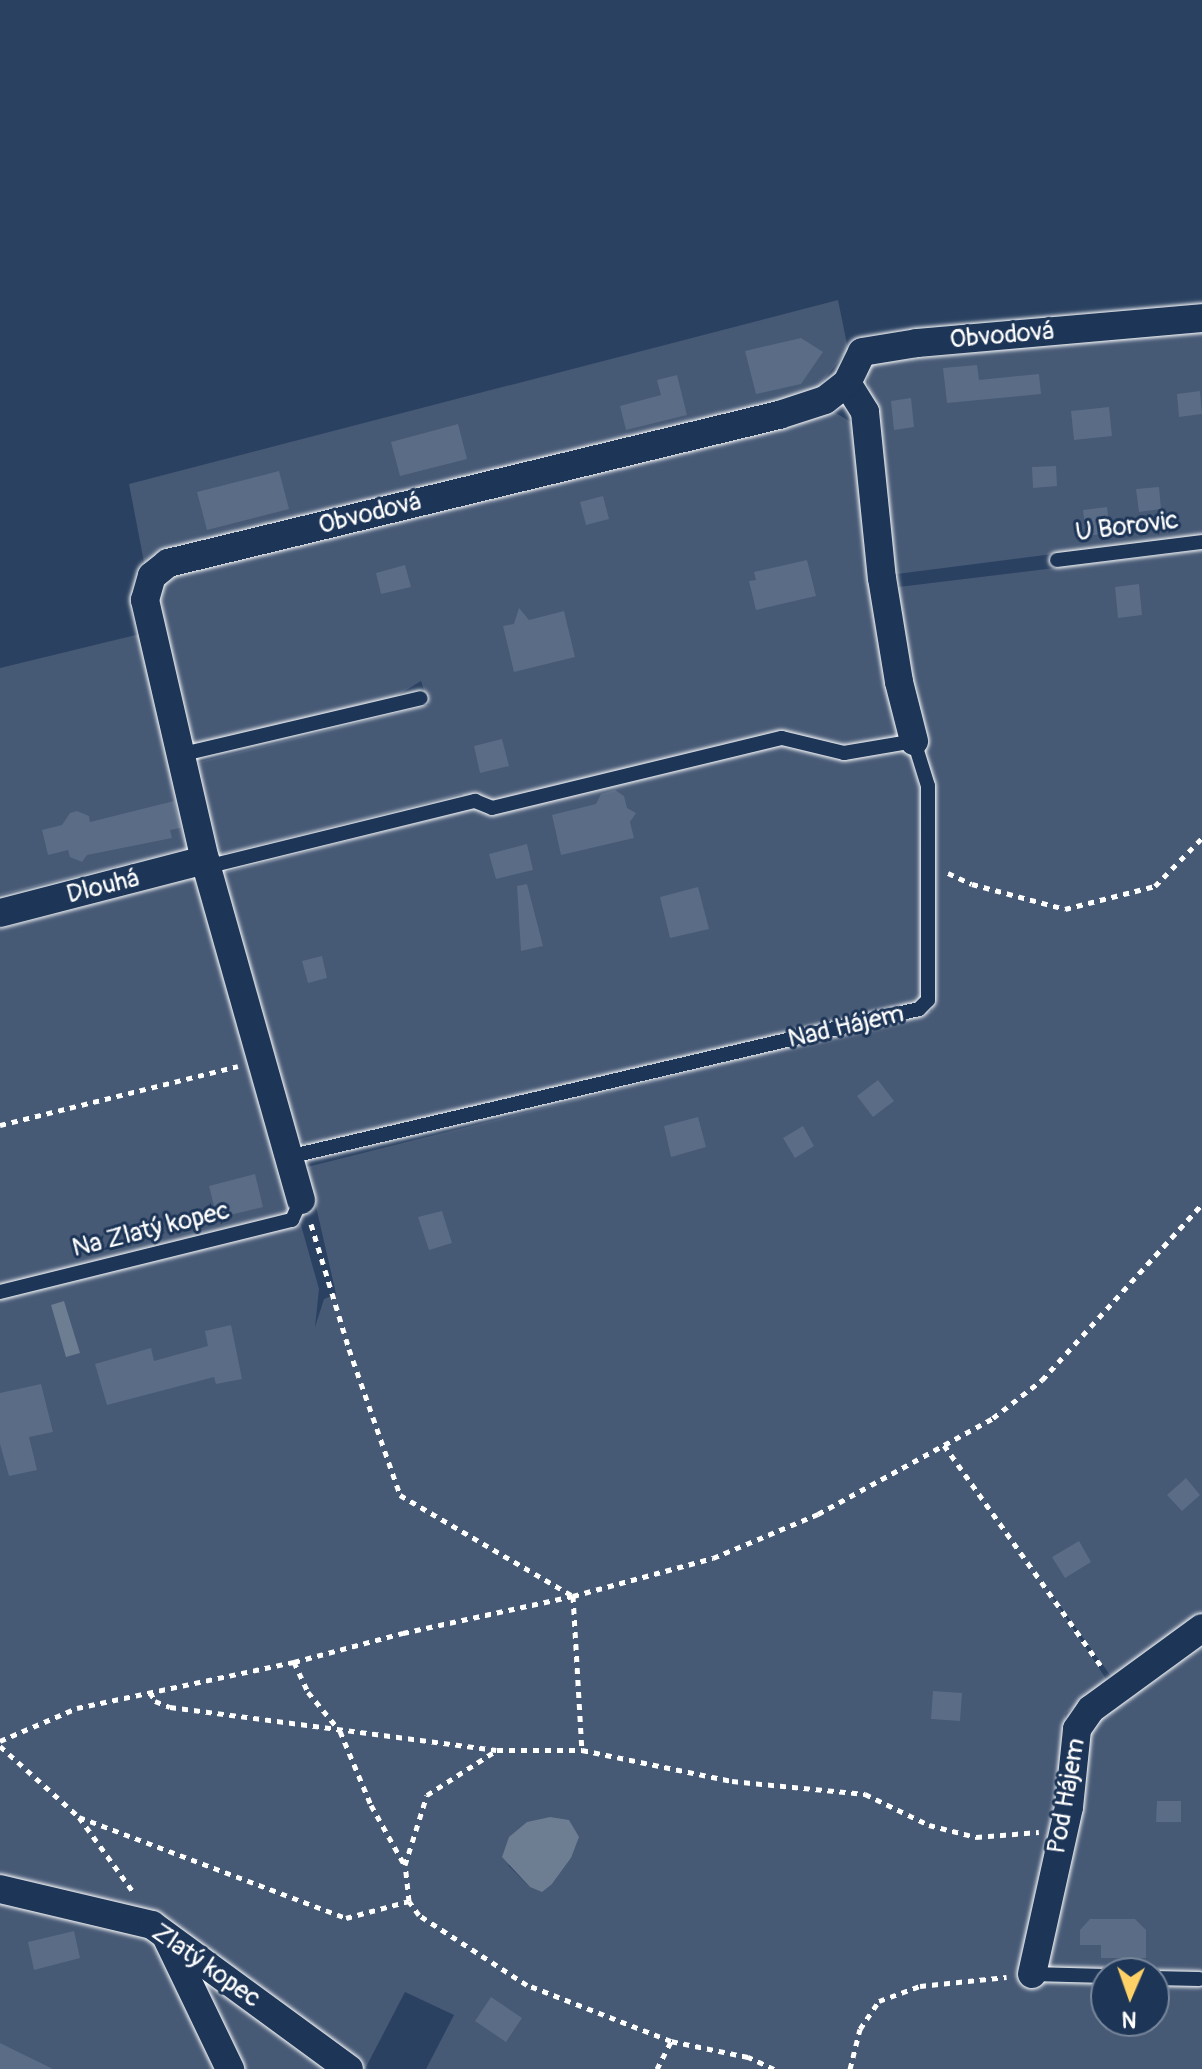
<!DOCTYPE html>
<html>
<head>
<meta charset="utf-8">
<style>
  body { margin:0 }
  #map { position:relative; width:1202px; height:2069px; overflow:hidden; background:#2a4161; font-family:Pangolin,sans-serif }
  div>[style] { position:absolute }
  .green>* { inset:0; background:#465975 }
  .water>* { inset:0; background:#6d7d92 }
  .building>* { inset:0; background:#5b6c86 }
  .path>* { height:5px; margin-top:-2.5px; transform-origin:0; background:repeating-linear-gradient(90deg,#fff 0 6px,transparent 0 12px) }
  .roads { filter:drop-shadow(0 0 2px #fff) drop-shadow(0 0 2px #fff) }
  .service>* { height:14px; margin:-7px; padding:0 7px; transform-origin:7px; border-radius:7px; background:#1d3557 }
  .minor>* { height:28px; margin:-14px; padding:0 14px; transform-origin:14px; border-radius:14px; background:#1d3557 }
  span { translate:-50% -50%; white-space:nowrap; text-align:center; line-height:1.15; -webkit-text-stroke:6px #1d3557; paint-order:stroke }
  .street-label { font-size:26px; color:#fff }
  .north { position:absolute; left:1090px; top:1957px; width:80px; height:80px; box-sizing:border-box; background:#1d3557; border:2px solid #77869a; border-radius:50%; rotate:182deg; font-size:22px; font-weight:700; line-height:32px; text-align:center; color:#fff }
  .north::after { content:''; display:block; margin:auto; width:28px; height:36px; background:#ffd166; clip-path:polygon(50% 0,100% 100%,50% 72%,0 100%) }
</style>
</head>
<body>
<div id="map">
  <div class="green">
    <i style="clip-path:polygon(838px 300px,848px 349px,813px 394px,144px 562px,129px 484px)"></i>
    <i style="clip-path:polygon(1202px 330px,1202px 535px,889px 575px,866px 364px)"></i>
    <i style="clip-path:polygon(831px 410px,859px 427px,895px 691px,920px 789px,923px 1000px,308px 1145px,292px 1135px,223px 873px,468px 810px,462px 794px,218px 855px,195px 763px,429px 705px,421px 681px,385px 703px,191px 746px,155px 597px,171px 571px)"></i>
    <i style="clip-path:polygon(evenodd,1202px 550px,1202px 1613px,1113px 1679px,1042px 1581px,1108px 1682px,1065px 1714px,1062px 1907px,1091px 1723px,1202px 1644px,1202px 2069px,426px 2069px,454px 2015px,405px 1992px,365px 2069px,173px 1932px,222px 2069px,0 2069px,0 1299px,301px 1225px,319px 1289px,315px 1327px,324px 1299px,336px 1294px,307px 1167px,932px 1011px,934px 788px,909px 704px,890px 588px,1202px 550px,571px 1858px,552px 1884px,530px 1887px,508px 1865px,571px 1858px,1202px 550px,1106px 1973px,1154px 1973px,1154px 2021px,1106px 2021px,1106px 1973px)"></i>
    <i style="clip-path:polygon(148px 632px,196px 832px,187px 849px,0 895px,0 668px)"></i>
    <i style="clip-path:polygon(195px 878px,294px 1212px,0 1285px,0 929px)"></i>
    <i style="clip-path:polygon(193px 1960px,341px 2069px,238px 2069px)"></i>
  </div>
  <div class="water">
    <i style="clip-path:polygon(64px 1301px,80px 1353px,66px 1357px,51px 1305px)"></i>
    <i style="clip-path:polygon(550px 1817px,569px 1820px,579px 1837px,571px 1858px,552px 1884px,542px 1892px,530px 1887px,502px 1857px,509px 1837px,527px 1822px)"></i>
  </div>
  <div class="building">
    <i style="clip-path:polygon(801px 338px,823px 352px,801px 384px,756px 394px,745px 351px)"></i>
    <i style="clip-path:polygon(977px 365px,979px 380px,1039px 374px,1041px 394px,947px 403px,943px 368px)"></i>
    <i style="clip-path:polygon(677px 375px,687px 415px,626px 430px,620px 406px,661px 395px,657px 380px)"></i>
    <i style="clip-path:polygon(1200px 391px,1202px 414px,1179px 417px,1177px 394px)"></i>
    <i style="clip-path:polygon(911px 398px,914px 427px,894px 430px,891px 401px)"></i>
    <i style="clip-path:polygon(1109px 407px,1112px 436px,1074px 440px,1071px 411px)"></i>
    <i style="clip-path:polygon(458px 424px,467px 459px,400px 476px,391px 442px)"></i>
    <i style="clip-path:polygon(1056px 466px,1057px 486px,1033px 488px,1032px 467px)"></i>
    <i style="clip-path:polygon(279px 471px,289px 509px,207px 530px,197px 492px)"></i>
    <i style="clip-path:polygon(1159px 487px,1161px 509px,1139px 512px,1136px 489px)"></i>
    <i style="clip-path:polygon(603px 496px,609px 519px,586px 525px,580px 502px)"></i>
    <i style="clip-path:polygon(1107px 507px,1110px 533px,1086px 536px,1083px 510px)"></i>
    <i style="clip-path:polygon(807px 560px,816px 596px,756px 610px,749px 581px,756px 580px,754px 572px)"></i>
    <i style="clip-path:polygon(405px 565px,411px 587px,381px 594px,376px 573px)"></i>
    <i style="clip-path:polygon(1139px 584px,1142px 615px,1118px 618px,1115px 587px)"></i>
    <i style="clip-path:polygon(519px 608px,529px 620px,564px 611px,575px 657px,514px 672px,503px 626px,514px 624px)"></i>
    <i style="clip-path:polygon(502px 739px,509px 766px,480px 773px,474px 746px)"></i>
    <i style="clip-path:polygon(615px 790px,624px 796px,627px 808px,636px 813px,630px 822px,634px 838px,561px 855px,552px 815px,596px 804px,601px 794px)"></i>
    <i style="clip-path:polygon(174px 801px,180px 828px,170px 830px,172px 838px,87px 855px,82px 862px,70px 857px,68px 850px,48px 855px,42px 830px,62px 825px,70px 813px,77px 811px,89px 816px,90px 822px)"></i>
    <i style="clip-path:polygon(527px 844px,533px 870px,496px 879px,489px 854px)"></i>
    <i style="clip-path:polygon(527px 884px,543px 946px,521px 951px,517px 886px)"></i>
    <i style="clip-path:polygon(698px 887px,709px 929px,670px 938px,660px 897px)"></i>
    <i style="clip-path:polygon(322px 956px,327px 978px,308px 983px,302px 961px)"></i>
    <i style="clip-path:polygon(878px 1080px,894px 1101px,873px 1117px,857px 1096px)"></i>
    <i style="clip-path:polygon(698px 1117px,706px 1147px,671px 1157px,664px 1126px)"></i>
    <i style="clip-path:polygon(803px 1126px,814px 1146px,795px 1158px,783px 1138px)"></i>
    <i style="clip-path:polygon(255px 1174px,263px 1207px,217px 1218px,209px 1186px)"></i>
    <i style="clip-path:polygon(442px 1211px,452px 1243px,429px 1250px,418px 1217px)"></i>
    <i style="clip-path:polygon(231px 1325px,242px 1379px,216px 1384px,214px 1377px,107px 1405px,95px 1364px,151px 1348px,154px 1361px,208px 1346px,205px 1331px)"></i>
    <i style="clip-path:polygon(41px 1384px,53px 1432px,29px 1437px,37px 1470px,9px 1476px,0 1444px,0 1393px)"></i>
    <i style="clip-path:polygon(1186px 1478px,1200px 1495px,1182px 1511px,1167px 1495px)"></i>
    <i style="clip-path:polygon(1079px 1541px,1091px 1562px,1065px 1578px,1052px 1557px)"></i>
    <i style="clip-path:polygon(933px 1691px,962px 1693px,960px 1721px,931px 1719px)"></i>
    <i style="clip-path:polygon(1157px 1801px,1181px 1801px,1181px 1822px,1156px 1822px)"></i>
    <i style="clip-path:polygon(1090px 1919px,1135px 1919px,1146px 1930px,1146px 1958px,1101px 1958px,1101px 1945px,1080px 1945px,1080px 1930px)"></i>
    <i style="clip-path:polygon(74px 1931px,80px 1958px,34px 1970px,28px 1942px)"></i>
    <i style="clip-path:polygon(491px 1997px,522px 2018px,506px 2042px,475px 2021px)"></i>
    <i style="clip-path:polygon(0 2043px,53px 2069px,0 2069px)"></i>
  </div>
  <div class="path">
    <i style="left:948px;top:873px;width:26px;rotate:25deg"></i>
    <i style="left:972px;top:884px;width:96px;rotate:15deg"></i>
    <i style="left:1065px;top:909px;width:93px;rotate:-14.3deg"></i>
    <i style="left:1155px;top:886px;width:67px;rotate:-45.6deg"></i>
    <i style="left:0;top:1125px;width:245px;rotate:-13.9deg"></i>
    <i style="left:311px;top:1224px;width:131px;rotate:73.1deg"></i>
    <i style="left:349px;top:1349px;width:155px;rotate:70.7deg"></i>
    <i style="left:400px;top:1495px;width:200px;rotate:30.3deg"></i>
    <i style="left:573px;top:1596px;width:154px;rotate:86.7deg"></i>
    <i style="left:944px;top:1445px;width:275px;rotate:54.6deg"></i>
    <i style="left:294px;top:1662px;width:33px;rotate:65deg"></i>
    <i style="left:308px;top:1692px;width:50px;rotate:50.6deg"></i>
    <i style="left:340px;top:1731px;width:80px;rotate:67.3deg"></i>
    <i style="left:371px;top:1805px;width:68px;rotate:60.8deg"></i>
    <i style="left:150px;top:1692px;width:10px;rotate:61deg"></i>
    <i style="left:155px;top:1701px;width:16px;rotate:22deg"></i>
    <i style="left:170px;top:1707px;width:329px;rotate:7.5deg"></i>
    <i style="left:0;top:1741px;width:84px;rotate:-23.2deg"></i>
    <i style="left:77px;top:1708px;width:222px;rotate:-12deg"></i>
    <i style="left:294px;top:1662px;width:113px;rotate:-14.9deg"></i>
    <i style="left:403px;top:1633px;width:174px;rotate:-12.3deg"></i>
    <i style="left:573px;top:1596px;width:145px;rotate:-15.2deg"></i>
    <i style="left:713px;top:1558px;width:114px;rotate:-22.7deg"></i>
    <i style="left:818px;top:1514px;width:200px;rotate:-28.7deg"></i>
    <i style="left:993px;top:1418px;width:62px;rotate:-37.8deg"></i>
    <i style="left:1042px;top:1380px;width:238px;rotate:-47.7deg"></i>
    <i style="left:0;top:1746px;width:106px;rotate:41.9deg"></i>
    <i style="left:79px;top:1817px;width:94px;rotate:54.1deg"></i>
    <i style="left:79px;top:1817px;width:285px;rotate:20.7deg"></i>
    <i style="left:346px;top:1918px;width:65px;rotate:-15.1deg"></i>
    <i style="left:657px;top:2069px;width:31px;rotate:-63deg"></i>
    <i style="left:774px;top:2069px;width:29px;rotate:-155deg"></i>
    <i style="left:748px;top:2057px;width:79px;rotate:-168.3deg"></i>
    <i style="left:671px;top:2041px;width:155px;rotate:-158.7deg"></i>
    <i style="left:527px;top:1985px;width:129px;rotate:-147.1deg"></i>
    <i style="left:419px;top:1915px;width:17px;rotate:-126deg"></i>
    <i style="left:409px;top:1901px;width:36px;rotate:-96deg"></i>
    <i style="left:405px;top:1865px;width:73px;rotate:-72.6deg"></i>
    <i style="left:427px;top:1795px;width:83px;rotate:-32.7deg"></i>
    <i style="left:497px;top:1750px;width:85px"></i>
    <i style="left:582px;top:1750px;width:153px;rotate:11.7deg"></i>
    <i style="left:732px;top:1781px;width:134px;rotate:5.6deg"></i>
    <i style="left:865px;top:1794px;width:71px;rotate:25.8deg"></i>
    <i style="left:929px;top:1825px;width:49px;rotate:14.3deg"></i>
    <i style="left:976px;top:1837px;width:63px;rotate:-4.5deg"></i>
    <i style="left:850px;top:2069px;width:41px;rotate:-76deg"></i>
    <i style="left:860px;top:2029px;width:34px;rotate:-56deg"></i>
    <i style="left:879px;top:2001px;width:44px;rotate:-20.1deg"></i>
    <i style="left:920px;top:1986px;width:87px;rotate:-5.9deg"></i>
  </div>
  <div class="roads">
    <div class="service">
      <i style="left:1057px;top:560px;width:146px;rotate:-7.1deg"></i>
      <i style="left:183px;top:754px;width:244px;rotate:-13.2deg"></i>
      <i style="left:205px;top:860px;width:14px;rotate:17deg"></i>
      <i style="left:218px;top:864px;width:265px;rotate:-13.8deg"></i>
      <i style="left:475px;top:801px;width:18px;rotate:22deg"></i>
      <i style="left:492px;top:808px;width:298px;rotate:-13.6deg"></i>
      <i style="left:782px;top:738px;width:64px;rotate:13.6deg"></i>
      <i style="left:844px;top:753px;width:71px;rotate:-9.7deg"></i>
      <i style="left:914px;top:741px;width:47px;rotate:72.7deg"></i>
      <i style="left:928px;top:786px;width:214px;rotate:90deg"></i>
      <i style="left:928px;top:1000px;width:13px;rotate:135deg"></i>
      <i style="left:919px;top:1009px;width:648px;rotate:166.8deg"></i>
      <i style="left:0;top:1292px;width:301px;rotate:-13.9deg"></i>
      <i style="left:292px;top:1220px;width:22px;rotate:-66deg"></i>
      <i style="left:1032px;top:1974px;width:74px;rotate:1.5deg"></i>
      <i style="left:1154px;top:1978px;width:45px;rotate:1.3deg"></i>
    </div>
    <div class="minor">
      <i style="left:847px;top:383px;width:34px;rotate:58deg"></i>
      <i style="left:865px;top:412px;width:167px;rotate:84.2deg"></i>
      <i style="left:882px;top:578px;width:105px;rotate:80.7deg"></i>
      <i style="left:899px;top:682px;width:61px;rotate:75.7deg"></i>
      <i style="left:0;top:913px;width:212px;rotate:-14.5deg"></i>
      <i style="left:301px;top:1200px;width:353px;rotate:-105.8deg"></i>
      <i style="left:205px;top:860px;width:267px;rotate:-103deg"></i>
      <i style="left:145px;top:600px;width:25px;rotate:-74deg"></i>
      <i style="left:152px;top:576px;width:21px;rotate:-39deg"></i>
      <i style="left:168px;top:563px;width:629px;rotate:-13.62deg"></i>
      <i style="left:779px;top:415px;width:48px;rotate:-18.1deg"></i>
      <i style="left:825px;top:400px;width:28px;rotate:-38deg"></i>
      <i style="left:847px;top:383px;width:34px;rotate:-64deg"></i>
      <i style="left:862px;top:352px;width:56px;rotate:-9.3deg"></i>
      <i style="left:917px;top:343px;width:286px;rotate:-5deg"></i>
      <i style="left:0;top:1889px;width:156px;rotate:13.3deg"></i>
      <i style="left:152px;top:1925px;width:244px;rotate:36.2deg"></i>
      <i style="left:166px;top:1936px;width:148px;rotate:64.3deg"></i>
      <i style="left:1032px;top:1974px;width:171px;rotate:-77.5deg"></i>
      <i style="left:1069px;top:1807px;width:78px;rotate:-84.1deg"></i>
      <i style="left:1077px;top:1729px;width:24px;rotate:-55deg"></i>
      <i style="left:1091px;top:1709px;width:137px;rotate:-36.1deg"></i>
    </div>
  </div>
  <div class="street-label">
    <span style="left:1002px;top:336px;rotate:-5deg">Obvodová</span>
    <span style="left:370px;top:514px;rotate:-14deg">Obvodová</span>
    <span style="left:1127px;top:527px;rotate:-7deg">U Borovic</span>
    <span style="left:103px;top:887px;rotate:-14deg">Dlouhá</span>
    <span style="left:846px;top:1027px;rotate:-13deg">Nad Hájem</span>
    <span style="left:151px;top:1230px;rotate:-14deg">Na Zlatý kopec</span>
    <span style="left:1067px;top:1796px;rotate:-80deg">Pod Hájem</span>
    <span style="left:206px;top:1966px;rotate:35deg">Zlatý kopec</span>
  </div>
  <div class="north">N</div>
</div>
</body>
</html>
